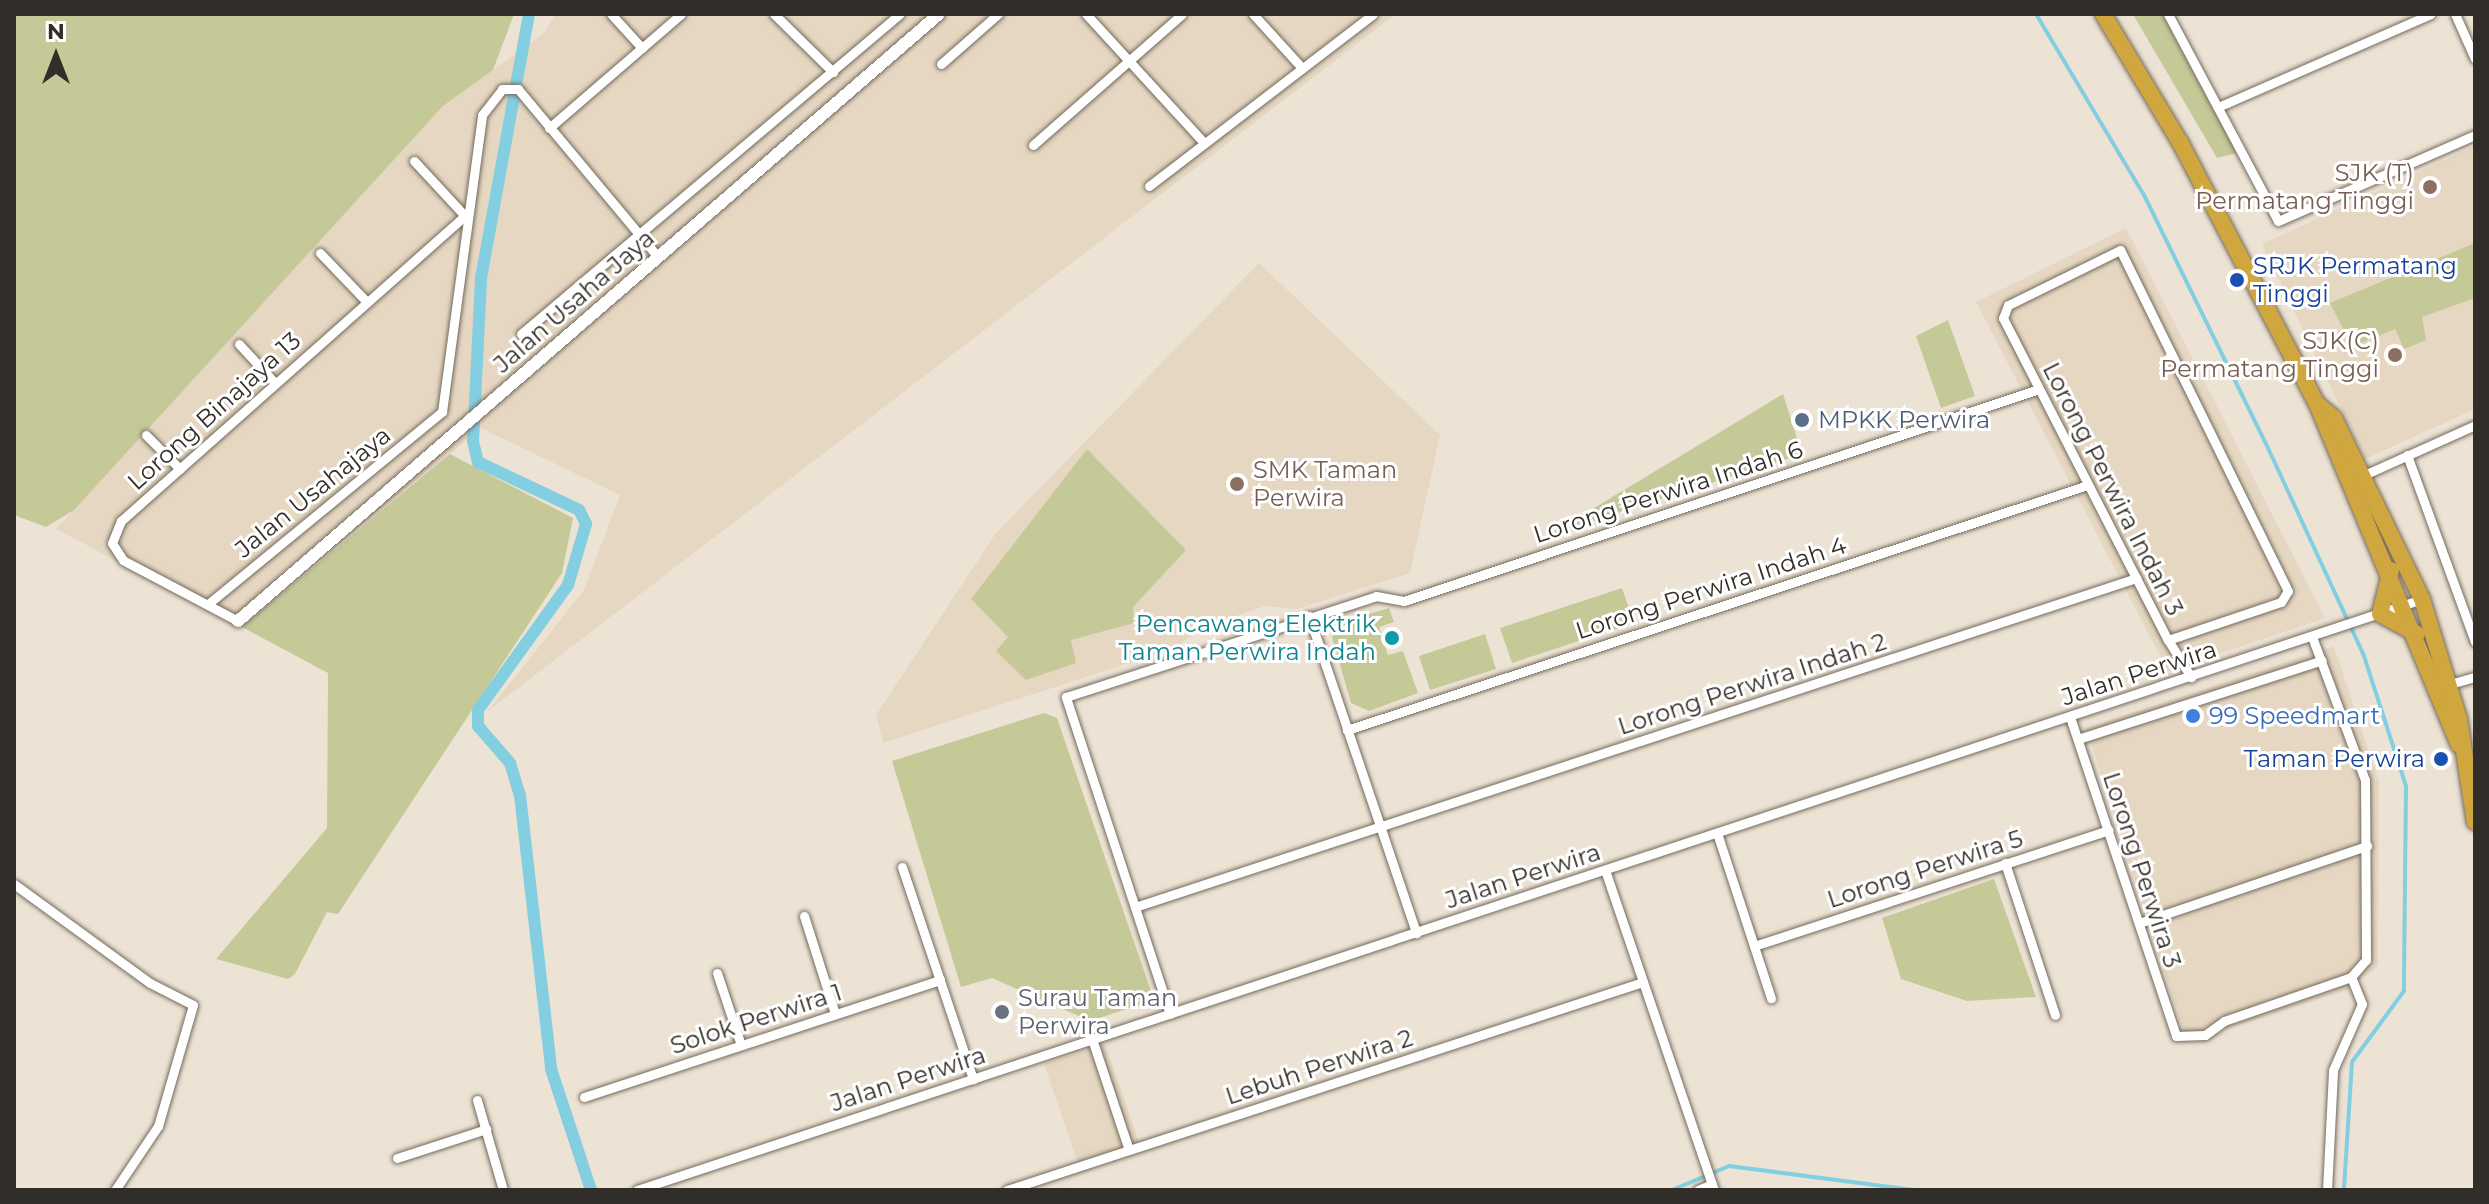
<!DOCTYPE html>
<html>
<head>
<meta charset="utf-8">
<style>
  body { margin:0 }
  #map { position:relative; width:2489px; height:1204px; overflow:hidden; background:#ede3d5; font-family:Montserrat,sans-serif }
  div>[style] { position:absolute }
  .built>* { inset:0; background:#e6d7c2 }
  .green>* { inset:0; background:#c5c997 }
  .stream>* { height:4px; margin:-2px; padding:0 2px; transform-origin:2px; border-radius:2px; background:#83cee1 }
  .canal>* { height:12px; margin:-6px; padding:0 6px; transform-origin:6px; border-radius:6px; background:#83cee1 }
  .roads { filter:drop-shadow(0 0 2px #736a5d) drop-shadow(0 0 2px #736a5d) }
  .minor>* { height:9px; margin:-4.5px; padding:0 4.5px; transform-origin:4.5px; border-radius:4.5px; background:#fff }
  .tertiary>* { height:12px; margin:-6px; padding:0 6px; transform-origin:6px; border-radius:6px; background:#fff }
  .trunk>* { height:16px; margin:-8px; padding:0 8px; transform-origin:8px; border-radius:8px; background:#d0a63f }
  .dots>* { width:22px; height:22px; translate:-50% -50%; box-sizing:border-box; border:4px solid #fff; border-radius:50% }
  span { translate:-50% -50%; white-space:nowrap; text-align:center; line-height:1.15; -webkit-text-stroke:6px #fff; paint-order:stroke }
  .education-label { font-size:24px; color:#785e54 }
  .right { translate:-100% -50%; text-align:right }
  .left { translate:0 -50%; text-align:left }
  .transit-label { font-size:24px; color:#164399 }
  .street-label { font-size:24px; color:#312d28 }
  .service-label { font-size:24px; color:#4e5e75 }
  .culture-label { font-size:24px; color:#0d838f }
  .shop-label { font-size:24px; color:#366cbe }
  .worship-label { font-size:24px; color:#5b616d }
  .frame { position:absolute; inset:0; border:16px solid #312d28; pointer-events:none }
  .north { position:absolute; left:16px; top:16px; width:80px; height:80px; -webkit-text-stroke:6px #fff; paint-order:stroke; rotate:0deg; font-size:22px; font-weight:700; line-height:32px; text-align:center; color:#312d28 }
  .north::after { content:''; display:block; margin:auto; width:28px; height:36px; background:#312d28; clip-path:polygon(50% 0,100% 100%,50% 72%,0 100%) }
</style>
</head>
<body>
<div id="map">
  <div class="built">
    <i style="clip-path:polygon(556px 14px,1396px 14px,488px 711px,584px 590px,620px 495px,481px 428px,242px 627px,56px 529px,443px 106px,543px 34px)"></i>
    <i style="clip-path:polygon(2475px 146px,2475px 409px,2365px 459px,2262px 244px)"></i>
    <i style="clip-path:polygon(2126px 228px,2325px 618px,2168px 671px,1976px 302px)"></i>
    <i style="clip-path:polygon(1259px 263px,1440px 435px,1410px 573px,1297px 609px,1265px 606px,1198px 629px,1178px 647px,883px 743px,876px 715px,996px 533px)"></i>
    <i style="clip-path:polygon(2334px 646px,2379px 782px,2378px 966px,2347px 990px,2187px 1042px,2086px 728px)"></i>
    <i style="clip-path:polygon(1105px 1044px,1139px 1142px,1078px 1163px,1044px 1064px)"></i>
  </div>
  <div class="green">
    <i style="clip-path:polygon(15px 14px,514px 14px,493px 70px,443px 106px,74px 510px,46px 527px,14px 515px)"></i>
    <i style="clip-path:polygon(2162px 14px,2237px 153px,2217px 158px,2134px 16px)"></i>
    <i style="clip-path:polygon(2475px 243px,2475px 298px,2422px 317px,2426px 340px,2404px 349px,2395px 329px,2357px 345px,2349px 341px,2330px 303px)"></i>
    <i style="clip-path:polygon(1948px 320px,1975px 396px,1941px 408px,1916px 336px)"></i>
    <i style="clip-path:polygon(1783px 394px,1802px 454px,1549px 535px,1717px 434px)"></i>
    <i style="clip-path:polygon(1087px 449px,1186px 550px,1133px 607px,1134px 623px,1071px 640px,1076px 663px,1026px 680px,996px 651px,1008px 637px,971px 599px)"></i>
    <i style="clip-path:polygon(450px 454px,573px 518px,562px 573px,338px 914px,327px 912px,295px 974px,288px 979px,216px 959px,327px 828px,328px 673px,242px 627px)"></i>
    <i style="clip-path:polygon(1622px 588px,1634px 623px,1512px 663px,1500px 628px)"></i>
    <i style="clip-path:polygon(1389px 608px,1394px 622px,1379px 627px,1388px 655px,1403px 651px,1418px 693px,1369px 711px,1351px 703px,1332px 637px,1339px 623px)"></i>
    <i style="clip-path:polygon(1485px 634px,1496px 669px,1430px 690px,1419px 656px)"></i>
    <i style="clip-path:polygon(1044px 713px,1057px 718px,1154px 1000px,1090px 1021px,992px 978px,961px 987px,892px 761px)"></i>
    <i style="clip-path:polygon(1994px 879px,2036px 997px,1967px 1001px,1901px 979px,1882px 918px)"></i>
  </div>
  <div class="stream">
    <i style="left:2036px;top:14px;width:213px;rotate:59.2deg"></i>
    <i style="left:2145px;top:197px;width:280px;rotate:63.9deg"></i>
    <i style="left:2268px;top:448px;width:229px;rotate:65.2deg"></i>
    <i style="left:2364px;top:656px;width:137px;rotate:72.1deg"></i>
    <i style="left:2406px;top:786px;width:205px;rotate:90.6deg"></i>
    <i style="left:2404px;top:991px;width:88px;rotate:126.2deg"></i>
    <i style="left:2352px;top:1062px;width:128px;rotate:93.6deg"></i>
    <i style="left:1672px;top:1190px;width:62px;rotate:-22.8deg"></i>
    <i style="left:1729px;top:1166px;width:186px;rotate:7.4deg"></i>
  </div>
  <div class="canal">
    <i style="left:529px;top:14px;width:269px;rotate:100.3deg"></i>
    <i style="left:481px;top:279px;width:162px;rotate:92.8deg"></i>
    <i style="left:473px;top:441px;width:22px;rotate:77deg"></i>
    <i style="left:478px;top:462px;width:112px;rotate:25.4deg"></i>
    <i style="left:579px;top:510px;width:16px;rotate:63deg"></i>
    <i style="left:586px;top:524px;width:64px;rotate:106.4deg"></i>
    <i style="left:568px;top:585px;width:154px;rotate:125.8deg"></i>
    <i style="left:478px;top:710px;width:16px;rotate:90deg"></i>
    <i style="left:478px;top:726px;width:49px;rotate:49.1deg"></i>
    <i style="left:510px;top:763px;width:34px;rotate:73deg"></i>
    <i style="left:520px;top:795px;width:276px;rotate:83.5deg"></i>
    <i style="left:551px;top:1069px;width:127px;rotate:71.7deg"></i>
  </div>
  <div class="roads">
    <div class="minor">
      <i style="left:611px;top:14px;width:46px;rotate:47.6deg"></i>
      <i style="left:774px;top:14px;width:83px;rotate:44.5deg"></i>
      <i style="left:1086px;top:14px;width:175px;rotate:47.5deg"></i>
      <i style="left:1253px;top:14px;width:73px;rotate:47.8deg"></i>
      <i style="left:2168px;top:14px;width:234px;rotate:62deg"></i>
      <i style="left:2278px;top:221px;width:215px;rotate:-23.6deg"></i>
      <i style="left:2455px;top:14px;width:49px;rotate:66deg"></i>
      <i style="left:941px;top:64px;width:76px;rotate:-41.3deg"></i>
      <i style="left:2218px;top:107px;width:232px;rotate:-23.6deg"></i>
      <i style="left:549px;top:128px;width:174px;rotate:-40.8deg"></i>
      <i style="left:1033px;top:145px;width:198px;rotate:-41.3deg"></i>
      <i style="left:1149px;top:186px;width:282px;rotate:-37.5deg"></i>
      <i style="left:320px;top:253px;width:68px;rotate:46.2deg"></i>
      <i style="left:521px;top:334px;width:496px;rotate:-40.2deg"></i>
      <i style="left:239px;top:344px;width:53px;rotate:47.3deg"></i>
      <i style="left:146px;top:435px;width:48px;rotate:45deg"></i>
      <i style="left:2407px;top:455px;width:199px;rotate:70deg"></i>
      <i style="left:2364px;top:475px;width:122px;rotate:-24.2deg"></i>
      <i style="left:208px;top:604px;width:303px;rotate:-39.4deg"></i>
      <i style="left:442px;top:412px;width:300px;rotate:-82.3deg"></i>
      <i style="left:482px;top:115px;width:33px;rotate:-52deg"></i>
      <i style="left:502px;top:89px;width:16px"></i>
      <i style="left:518px;top:89px;width:219px;rotate:50.2deg"></i>
      <i style="left:1309px;top:616px;width:335px;rotate:71.3deg"></i>
      <i style="left:238px;top:621px;width:130px;rotate:-152.1deg"></i>
      <i style="left:123px;top:560px;width:20px;rotate:-123deg"></i>
      <i style="left:112px;top:543px;width:24px;rotate:-68deg"></i>
      <i style="left:121px;top:521px;width:460px;rotate:-41.6deg"></i>
      <i style="left:465px;top:216px;width:75px;rotate:-132.8deg"></i>
      <i style="left:2168px;top:640px;width:119px;rotate:-18.6deg"></i>
      <i style="left:2281px;top:602px;width:13px;rotate:-58deg"></i>
      <i style="left:2288px;top:591px;width:380px;rotate:-116.2deg"></i>
      <i style="left:2120px;top:250px;width:125px;rotate:153.8deg"></i>
      <i style="left:2008px;top:305px;width:14px;rotate:111deg"></i>
      <i style="left:2003px;top:318px;width:362px;rotate:62.9deg"></i>
      <i style="left:2168px;top:640px;width:44px;rotate:58.1deg"></i>
      <i style="left:2450px;top:684px;width:26px;rotate:-16deg"></i>
      <i style="left:2070px;top:717px;width:336px;rotate:71.6deg"></i>
      <i style="left:2176px;top:1036px;width:29px;rotate:-2deg"></i>
      <i style="left:2205px;top:1035px;width:24px;rotate:-36deg"></i>
      <i style="left:2224px;top:1021px;width:134px;rotate:-19.1deg"></i>
      <i style="left:2351px;top:977px;width:23px;rotate:-49deg"></i>
      <i style="left:2366px;top:960px;width:180px;rotate:-90.3deg"></i>
      <i style="left:2365px;top:780px;width:153px;rotate:-110.3deg"></i>
      <i style="left:1347px;top:730px;width:780px;rotate:-18.3deg"></i>
      <i style="left:2078px;top:739px;width:256px;rotate:-17.9deg"></i>
      <i style="left:1717px;top:833px;width:174px;rotate:71.9deg"></i>
      <i style="left:2005px;top:863px;width:160px;rotate:71.8deg"></i>
      <i style="left:902px;top:867px;width:224px;rotate:71.5deg"></i>
      <i style="left:1605px;top:870px;width:338px;rotate:71.2deg"></i>
      <i style="left:14px;top:884px;width:168px;rotate:36.1deg"></i>
      <i style="left:150px;top:983px;width:48px;rotate:27.1deg"></i>
      <i style="left:193px;top:1005px;width:126px;rotate:106.1deg"></i>
      <i style="left:158px;top:1126px;width:77px;rotate:123.9deg"></i>
      <i style="left:1135px;top:907px;width:1054px;rotate:-18.19deg"></i>
      <i style="left:804px;top:916px;width:103px;rotate:72.4deg"></i>
      <i style="left:2139px;top:923px;width:241px;rotate:-18.7deg"></i>
      <i style="left:1754px;top:946px;width:373px;rotate:-18.1deg"></i>
      <i style="left:717px;top:973px;width:76px;rotate:71.6deg"></i>
      <i style="left:1170px;top:1014px;width:334px;rotate:-108.2deg"></i>
      <i style="left:1066px;top:697px;width:326px;rotate:-18deg"></i>
      <i style="left:1376px;top:596px;width:28px;rotate:10deg"></i>
      <i style="left:1404px;top:601px;width:669px;rotate:-18.46deg"></i>
      <i style="left:1092px;top:1039px;width:117px;rotate:71.6deg"></i>
      <i style="left:584px;top:1097px;width:375px;rotate:-18.2deg"></i>
      <i style="left:477px;top:1100px;width:94px;rotate:73.9deg"></i>
      <i style="left:397px;top:1158px;width:94px;rotate:-18deg"></i>
      <i style="left:637px;top:1190px;width:1880px;rotate:-18.32deg"></i>
      <i style="left:1007px;top:1190px;width:669px;rotate:-18.11deg"></i>
      <i style="left:1698px;top:1190px;width:15px;rotate:-23deg"></i>
      <i style="left:2327px;top:1190px;width:120px;rotate:-87.1deg"></i>
      <i style="left:2333px;top:1070px;width:72px;rotate:-66.3deg"></i>
      <i style="left:2362px;top:1004px;width:29px;rotate:-112deg"></i>
    </div>
    <div class="tertiary">
      <i style="left:238px;top:621px;width:927px;rotate:-40.89deg"></i>
    </div>
    <div class="trunk">
      <i style="left:2103px;top:14px;width:152px;rotate:59deg"></i>
      <i style="left:2181px;top:144px;width:293px;rotate:62.4deg"></i>
      <i style="left:2317px;top:404px;width:369px;rotate:67.4deg"></i>
      <i style="left:2317px;top:404px;width:22px;rotate:39deg"></i>
      <i style="left:2334px;top:418px;width:201px;rotate:64.1deg"></i>
      <i style="left:2422px;top:599px;width:126px;rotate:72.9deg"></i>
      <i style="left:2459px;top:719px;width:104px;rotate:81.2deg"></i>
      <i style="left:2391px;top:570px;width:45px;rotate:104deg"></i>
      <i style="left:2380px;top:614px;width:42px;rotate:28.4deg"></i>
    </div>
  </div>
  <div class="dots">
    <i style="left:2430px;top:187px;background:#8d6e63"></i>
    <i style="left:2237px;top:280px;background:#1a4fb4"></i>
    <i style="left:2395px;top:355px;background:#8d6e63"></i>
    <i style="left:1802px;top:420px;background:#5c6f8a"></i>
    <i style="left:1237px;top:484px;background:#8d6e63"></i>
    <i style="left:1392px;top:638px;background:#0f9aa8"></i>
    <i style="left:2193px;top:716px;background:#3f7fe0"></i>
    <i style="left:2441px;top:759px;background:#1a4fb4"></i>
    <i style="left:1002px;top:1012px;background:#6b7280"></i>
  </div>
  <div class="education-label">
    <span class="right" style="left:2414px;top:187px">SJK (T)<br>Permatang Tinggi</span>
    <span class="right" style="left:2379px;top:355px">SJK(C)<br>Permatang Tinggi</span>
    <span class="left" style="left:1253px;top:484px">SMK Taman<br>Perwira</span>
  </div>
  <div class="transit-label">
    <span class="left" style="left:2253px;top:280px">SRJK Permatang<br>Tinggi</span>
    <span class="right" style="left:2425px;top:759px">Taman Perwira</span>
  </div>
  <div class="street-label">
    <span style="left:574px;top:301px;rotate:-41deg">Jalan Usaha Jaya</span>
    <span style="left:214px;top:411px;rotate:-42deg">Lorong Binajaya 13</span>
    <span style="left:2113px;top:489px;rotate:63deg">Lorong Perwira Indah 3</span>
    <span style="left:313px;top:492px;rotate:-39deg">Jalan Usahajaya</span>
    <span style="left:1668px;top:492px;rotate:-18deg">Lorong Perwira Indah 6</span>
    <span style="left:1711px;top:588px;rotate:-18deg">Lorong Perwira Indah 4</span>
    <span style="left:2139px;top:673px;rotate:-18deg">Jalan Perwira</span>
    <span style="left:1752px;top:684px;rotate:-18deg">Lorong Perwira Indah 2</span>
    <span style="left:1925px;top:869px;rotate:-18deg">Lorong Perwira 5</span>
    <span style="left:2142px;top:870px;rotate:72deg">Lorong Perwira 3</span>
    <span style="left:1523px;top:876px;rotate:-18deg">Jalan Perwira</span>
    <span style="left:756px;top:1019px;rotate:-18deg">Solok Perwira 1</span>
    <span style="left:1319px;top:1067px;rotate:-18deg">Lebuh Perwira 2</span>
    <span style="left:908px;top:1079px;rotate:-18deg">Jalan Perwira</span>
  </div>
  <div class="service-label">
    <span class="left" style="left:1818px;top:420px">MPKK Perwira</span>
  </div>
  <div class="culture-label">
    <span class="right" style="left:1376px;top:638px">Pencawang Elektrik<br>Taman Perwira Indah</span>
  </div>
  <div class="shop-label">
    <span class="left" style="left:2209px;top:716px">99 Speedmart</span>
  </div>
  <div class="worship-label">
    <span class="left" style="left:1018px;top:1012px">Surau Taman<br>Perwira</span>
  </div>
  <div class="frame"></div>
  <div class="north">N</div>
</div>
</body>
</html>
